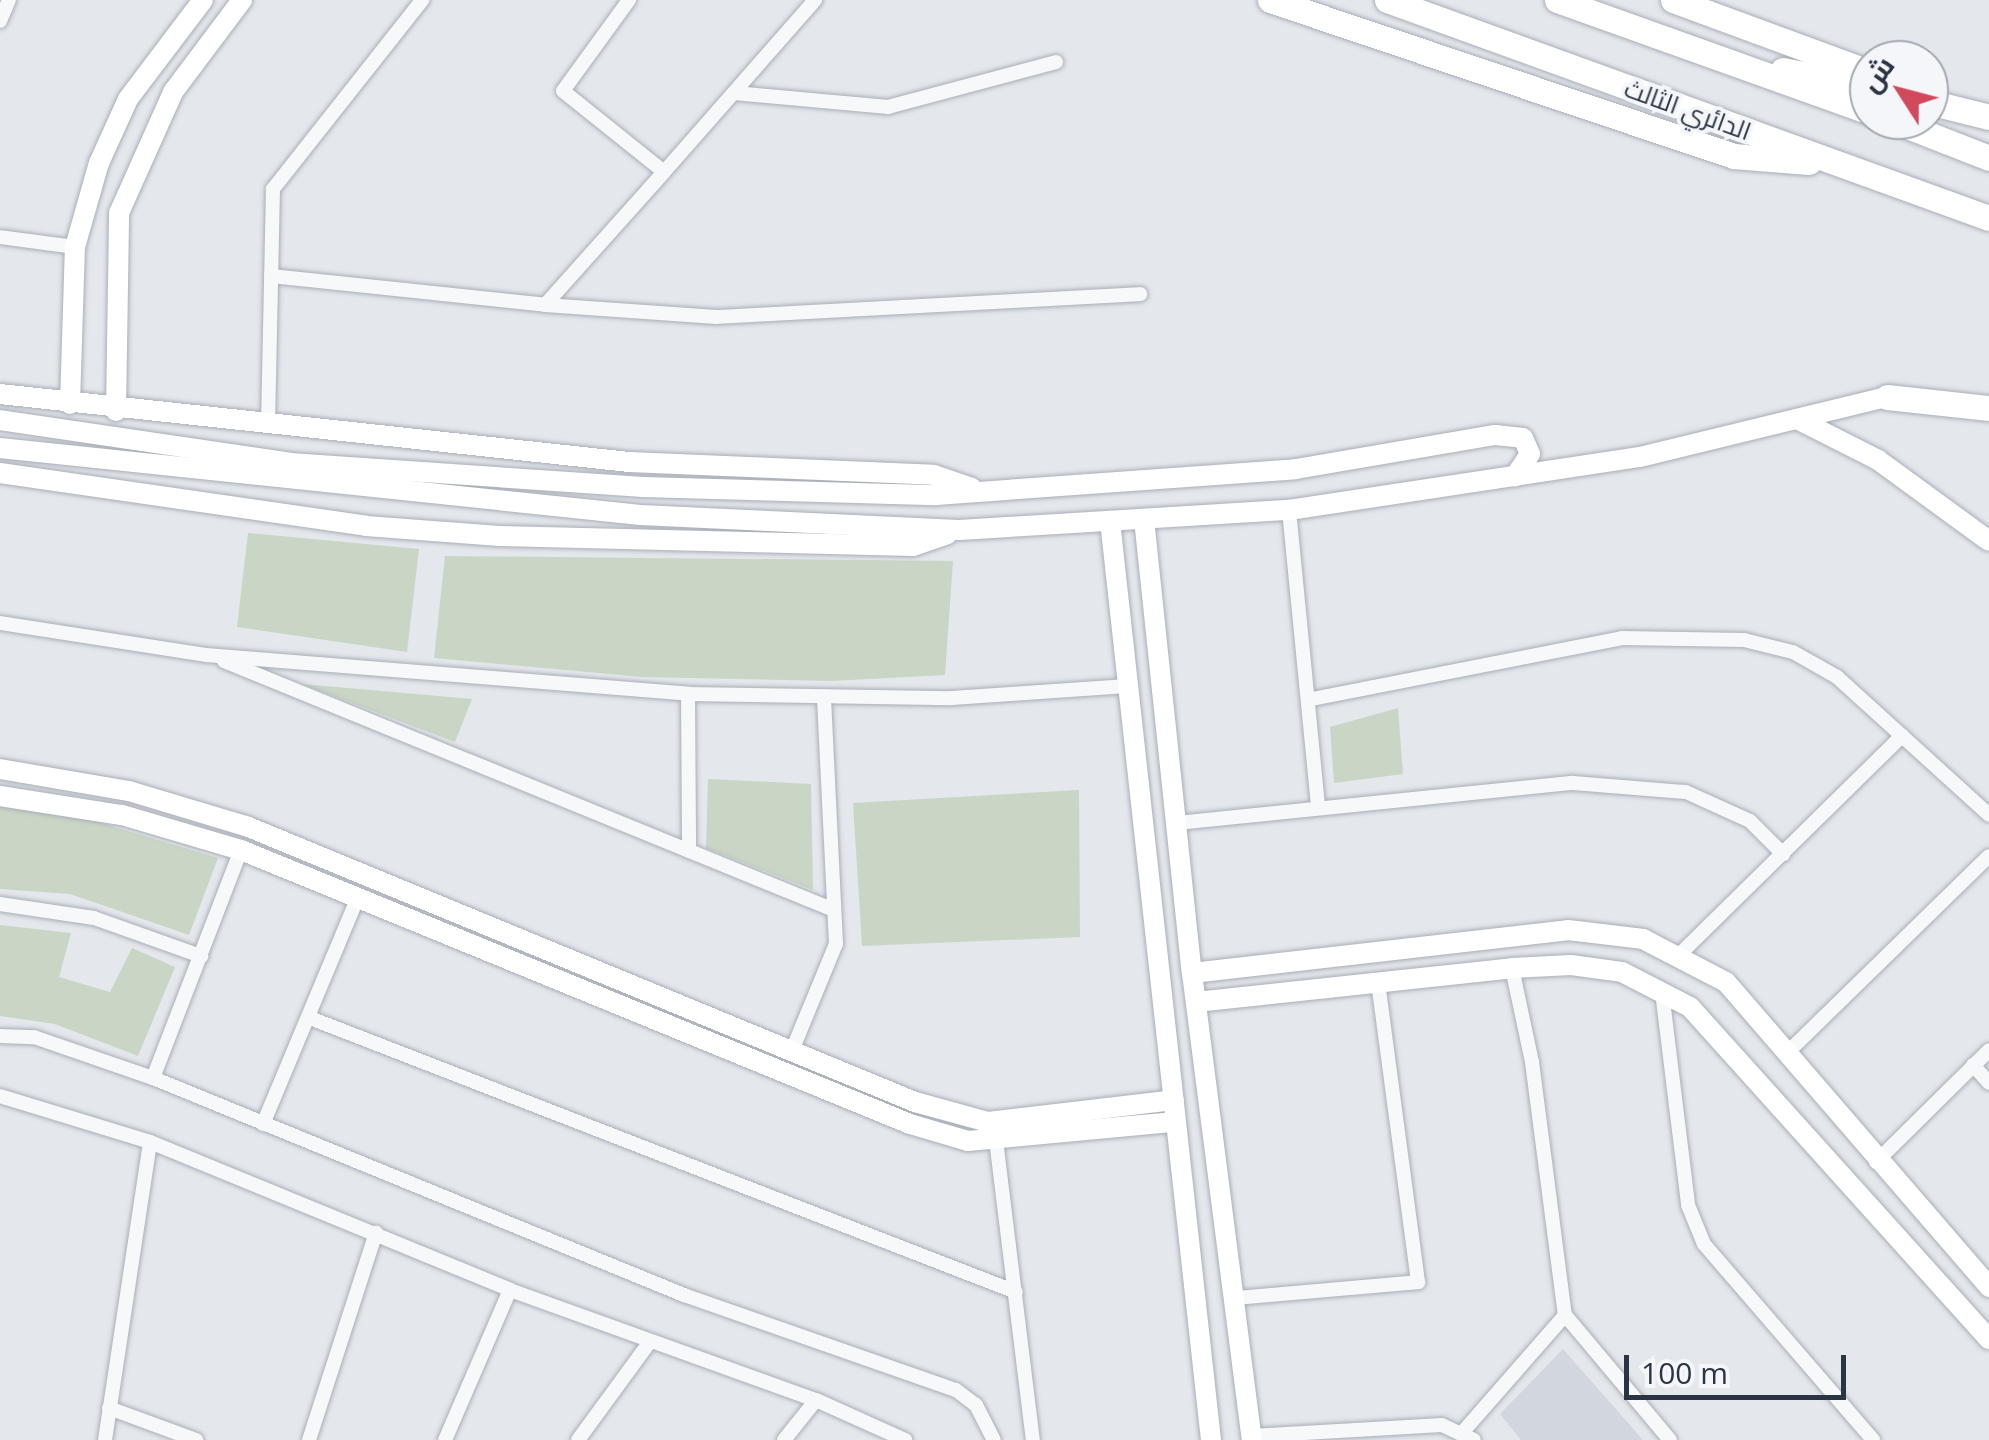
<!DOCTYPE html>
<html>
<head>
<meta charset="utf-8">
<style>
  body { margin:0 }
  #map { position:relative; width:1989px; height:1440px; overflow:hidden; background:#e4e7ec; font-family:"Open Sans",Cairo,sans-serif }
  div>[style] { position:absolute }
  .built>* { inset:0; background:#d2d6de }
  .green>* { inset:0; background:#c9d6c5 }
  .roads { filter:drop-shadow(0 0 2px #a9aeb7) drop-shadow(0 0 2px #a9aeb7) }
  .street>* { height:14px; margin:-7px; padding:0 7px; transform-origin:7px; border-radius:7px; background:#f7f8fa }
  .secondary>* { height:20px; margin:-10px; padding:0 10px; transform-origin:10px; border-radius:10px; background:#fff }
  .highway>* { height:25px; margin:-12.5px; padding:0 12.5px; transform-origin:12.5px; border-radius:12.5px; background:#fff }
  span { translate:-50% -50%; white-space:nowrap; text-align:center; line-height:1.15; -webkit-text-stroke:8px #f4f6f9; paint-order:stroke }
  .street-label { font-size:25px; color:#2b3445 }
  .north { position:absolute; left:1849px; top:40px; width:100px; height:100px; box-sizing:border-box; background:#f4f6f9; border:2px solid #a4a8b1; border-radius:50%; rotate:306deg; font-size:28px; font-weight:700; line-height:40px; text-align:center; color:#2b3445 }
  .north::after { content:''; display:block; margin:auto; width:35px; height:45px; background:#d1495b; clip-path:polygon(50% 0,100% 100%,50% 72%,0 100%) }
  .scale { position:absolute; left:1624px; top:1355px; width:222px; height:45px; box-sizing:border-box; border:5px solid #2b3445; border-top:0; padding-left:12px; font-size:30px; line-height:35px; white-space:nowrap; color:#2b3445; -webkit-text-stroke:8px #f4f6f9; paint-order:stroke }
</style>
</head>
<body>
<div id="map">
  <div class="built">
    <i style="clip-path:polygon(1563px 1349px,1643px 1440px,1521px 1440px,1500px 1414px)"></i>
  </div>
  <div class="green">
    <i style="clip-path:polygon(248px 533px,419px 549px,407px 652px,237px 627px)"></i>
    <i style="clip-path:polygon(445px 556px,953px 561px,945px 675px,831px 681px,642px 677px,434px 658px)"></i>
    <i style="clip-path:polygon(302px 684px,472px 699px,455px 742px)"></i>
    <i style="clip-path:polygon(1398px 708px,1403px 774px,1334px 783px,1330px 727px)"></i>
    <i style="clip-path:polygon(708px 779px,811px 784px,813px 890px,706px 848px)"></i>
    <i style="clip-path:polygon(1079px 790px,1080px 937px,862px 946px,853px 803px)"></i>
    <i style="clip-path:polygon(0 806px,61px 811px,218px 858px,189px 935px,70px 894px,0 889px)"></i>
    <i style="clip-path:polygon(0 925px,71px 933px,59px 977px,110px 992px,132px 948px,175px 967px,138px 1056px,55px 1024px,0 1016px)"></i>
  </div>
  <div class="roads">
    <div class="street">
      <i style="left:629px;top:0;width:112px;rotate:126deg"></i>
      <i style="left:563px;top:91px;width:129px;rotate:38.7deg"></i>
      <i style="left:664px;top:172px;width:229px;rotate:-48.7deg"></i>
      <i style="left:0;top:21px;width:23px;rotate:-67deg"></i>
      <i style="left:734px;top:93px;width:155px;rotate:5.2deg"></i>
      <i style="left:888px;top:107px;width:174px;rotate:-15deg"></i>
      <i style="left:664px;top:172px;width:178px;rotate:131.8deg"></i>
      <i style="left:545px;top:305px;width:172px;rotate:4deg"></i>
      <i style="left:717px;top:317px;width:424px;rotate:-3.1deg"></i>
      <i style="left:0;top:237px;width:76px;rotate:7.6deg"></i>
      <i style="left:271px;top:276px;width:276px;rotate:6deg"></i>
      <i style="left:268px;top:426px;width:237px;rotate:-88.8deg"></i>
      <i style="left:273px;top:189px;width:241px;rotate:-51.7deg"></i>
      <i style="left:1289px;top:510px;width:299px;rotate:84.4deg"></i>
      <i style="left:0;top:623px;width:209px;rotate:8.8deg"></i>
      <i style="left:207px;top:655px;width:483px;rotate:4.6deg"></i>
      <i style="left:688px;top:694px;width:264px;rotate:0.9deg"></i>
      <i style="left:952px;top:698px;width:176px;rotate:-3.9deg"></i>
      <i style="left:224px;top:661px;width:659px;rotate:22.21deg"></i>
      <i style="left:688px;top:694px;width:157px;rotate:89.6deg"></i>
      <i style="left:1312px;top:699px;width:316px;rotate:-11.1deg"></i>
      <i style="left:1622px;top:638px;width:122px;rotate:0.9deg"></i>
      <i style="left:1744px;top:640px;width:50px;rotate:13.8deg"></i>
      <i style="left:1793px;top:652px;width:51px;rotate:29.6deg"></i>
      <i style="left:1837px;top:677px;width:205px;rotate:42.2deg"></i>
      <i style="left:1177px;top:823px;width:398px;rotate:-5.8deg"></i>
      <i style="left:1573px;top:783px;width:113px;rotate:4.6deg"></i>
      <i style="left:1686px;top:792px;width:70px;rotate:24.4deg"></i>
      <i style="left:1750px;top:821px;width:47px;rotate:45deg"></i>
      <i style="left:0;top:904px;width:95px;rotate:8.5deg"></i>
      <i style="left:94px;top:918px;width:114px;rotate:19.6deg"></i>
      <i style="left:1679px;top:955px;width:313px;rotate:-44.5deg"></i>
      <i style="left:1512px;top:968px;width:96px;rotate:78deg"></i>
      <i style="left:1532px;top:1062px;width:255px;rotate:82.6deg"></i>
      <i style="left:1565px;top:1315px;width:163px;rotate:50deg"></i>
      <i style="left:1662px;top:992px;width:215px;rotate:83deg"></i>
      <i style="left:1688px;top:1205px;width:42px;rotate:67.7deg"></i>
      <i style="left:1704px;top:1244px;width:259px;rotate:49.2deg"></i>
      <i style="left:310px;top:1018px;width:757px;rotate:21.21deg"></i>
      <i style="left:0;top:1036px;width:34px;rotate:2deg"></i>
      <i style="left:34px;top:1037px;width:126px;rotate:19deg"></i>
      <i style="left:153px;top:1078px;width:574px;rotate:22.23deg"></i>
      <i style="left:684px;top:1295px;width:288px;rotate:19.3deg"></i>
      <i style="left:956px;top:1390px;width:25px;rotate:37deg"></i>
      <i style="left:976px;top:1405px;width:39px;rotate:63deg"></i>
      <i style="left:1789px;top:1051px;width:279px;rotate:-44.3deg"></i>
      <i style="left:791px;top:1053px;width:118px;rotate:-67.6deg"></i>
      <i style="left:836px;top:944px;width:248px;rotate:-92.8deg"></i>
      <i style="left:1973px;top:1065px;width:24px;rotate:48deg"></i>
      <i style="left:153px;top:1078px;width:244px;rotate:-68.9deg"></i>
      <i style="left:0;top:1096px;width:157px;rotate:17deg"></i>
      <i style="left:150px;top:1142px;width:389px;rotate:22.3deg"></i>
      <i style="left:510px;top:1290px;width:325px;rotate:19.8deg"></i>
      <i style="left:816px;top:1400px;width:98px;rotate:24.2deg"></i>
      <i style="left:263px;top:1124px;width:246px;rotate:-67.3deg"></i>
      <i style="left:996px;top:1140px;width:302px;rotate:83deg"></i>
      <i style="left:1876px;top:1162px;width:159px;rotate:-44.7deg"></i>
      <i style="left:1236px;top:1298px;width:183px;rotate:-5deg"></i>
      <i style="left:1418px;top:1282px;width:303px;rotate:-97.6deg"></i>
      <i style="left:109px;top:1408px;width:93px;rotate:20.2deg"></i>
      <i style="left:1461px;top:1434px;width:158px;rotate:-48.8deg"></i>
      <i style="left:1252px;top:1436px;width:190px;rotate:-3.3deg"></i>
      <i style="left:1442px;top:1425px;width:35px;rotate:25deg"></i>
      <i style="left:105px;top:1440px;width:301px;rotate:-81.4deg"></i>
      <i style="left:309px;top:1440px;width:218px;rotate:-72.1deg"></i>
      <i style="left:445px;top:1440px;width:163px;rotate:-66.6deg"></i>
      <i style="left:578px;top:1440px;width:120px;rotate:-53.8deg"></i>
      <i style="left:784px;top:1440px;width:51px;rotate:-51.3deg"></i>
    </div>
    <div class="secondary">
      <i style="left:0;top:394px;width:633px;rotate:6.17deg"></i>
      <i style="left:629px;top:462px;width:305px;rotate:2.4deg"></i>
      <i style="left:934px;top:475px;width:40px;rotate:18.9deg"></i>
      <i style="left:70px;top:404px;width:157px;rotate:-88.2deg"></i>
      <i style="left:75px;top:247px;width:87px;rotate:-74.1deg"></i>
      <i style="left:99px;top:163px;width:70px;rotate:-65.6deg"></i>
      <i style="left:128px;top:99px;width:124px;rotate:-52.9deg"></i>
      <i style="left:116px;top:411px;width:198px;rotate:-89.1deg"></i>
      <i style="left:119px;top:213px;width:133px;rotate:-65.9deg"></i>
      <i style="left:173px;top:92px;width:115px;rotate:-53.1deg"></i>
      <i style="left:1797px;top:419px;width:91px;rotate:26.8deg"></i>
      <i style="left:1878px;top:460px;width:137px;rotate:36.1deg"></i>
      <i style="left:0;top:420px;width:293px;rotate:8.4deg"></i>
      <i style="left:290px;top:463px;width:354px;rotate:3.9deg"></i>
      <i style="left:643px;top:487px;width:293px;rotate:1.6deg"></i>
      <i style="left:936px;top:495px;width:361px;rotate:-4.1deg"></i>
      <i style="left:1296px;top:469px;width:202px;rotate:-9.7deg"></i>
      <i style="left:1495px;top:435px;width:28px;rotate:6deg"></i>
      <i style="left:1523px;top:438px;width:17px;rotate:66deg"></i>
      <i style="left:1530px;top:454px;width:27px;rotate:124deg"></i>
      <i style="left:0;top:448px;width:644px;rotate:5.97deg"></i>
      <i style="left:641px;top:515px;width:318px;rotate:2.7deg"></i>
      <i style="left:959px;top:530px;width:331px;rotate:-3.5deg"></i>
      <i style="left:1289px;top:510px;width:355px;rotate:-8.6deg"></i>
      <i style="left:1640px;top:457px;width:254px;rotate:-13.7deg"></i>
      <i style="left:0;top:473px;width:370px;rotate:8.2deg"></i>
      <i style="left:366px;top:526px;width:134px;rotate:4.3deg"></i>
      <i style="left:500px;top:536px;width:413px;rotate:1.4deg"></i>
      <i style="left:913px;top:546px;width:36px;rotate:-19deg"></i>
      <i style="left:1144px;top:519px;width:457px;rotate:84deg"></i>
      <i style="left:1192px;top:973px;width:471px;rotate:82.7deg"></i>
      <i style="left:1110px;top:521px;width:925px;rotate:83.73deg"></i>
      <i style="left:0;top:769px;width:131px;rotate:9.7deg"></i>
      <i style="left:129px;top:791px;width:122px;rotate:16.7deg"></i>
      <i style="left:246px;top:826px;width:724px;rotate:22.42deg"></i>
      <i style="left:915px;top:1102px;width:76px;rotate:15.3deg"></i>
      <i style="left:988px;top:1122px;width:187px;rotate:-6.7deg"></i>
      <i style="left:0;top:796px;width:123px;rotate:8.9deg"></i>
      <i style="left:122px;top:815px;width:124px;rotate:16.4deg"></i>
      <i style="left:241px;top:850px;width:723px;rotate:22.27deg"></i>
      <i style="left:910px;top:1124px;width:60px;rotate:16.3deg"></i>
      <i style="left:968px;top:1141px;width:207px;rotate:-5.3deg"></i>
      <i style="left:1192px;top:973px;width:378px;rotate:-6.5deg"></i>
      <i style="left:1568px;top:930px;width:76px;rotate:6.8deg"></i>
      <i style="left:1643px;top:939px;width:93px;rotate:27.4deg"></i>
      <i style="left:1726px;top:982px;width:403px;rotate:49.2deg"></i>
      <i style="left:1196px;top:1002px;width:318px;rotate:-6.1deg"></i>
      <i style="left:1512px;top:968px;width:59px;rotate:-2.9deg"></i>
      <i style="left:1571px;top:965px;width:51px;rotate:7.8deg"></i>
      <i style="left:1622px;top:972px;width:76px;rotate:27.2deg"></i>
      <i style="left:1690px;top:1007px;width:447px;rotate:48deg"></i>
    </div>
    <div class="highway">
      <i style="left:1270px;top:0;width:489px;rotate:18.6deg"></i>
      <i style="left:1733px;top:156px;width:76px;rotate:4.5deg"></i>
      <i style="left:1387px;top:0;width:640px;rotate:19.91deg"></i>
      <i style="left:1557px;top:0;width:331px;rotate:19.7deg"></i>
      <i style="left:1673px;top:0;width:209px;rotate:20.2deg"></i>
      <i style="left:1783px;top:70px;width:88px;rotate:11.2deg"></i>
      <i style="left:1929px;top:102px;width:62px;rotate:14deg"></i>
      <i style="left:1892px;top:120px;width:104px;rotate:21.4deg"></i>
      <i style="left:1887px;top:397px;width:103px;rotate:6.2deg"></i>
    </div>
  </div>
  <div class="street-label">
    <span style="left:1688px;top:109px;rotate:20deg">الدائري الثالث</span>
  </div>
  <div class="north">ش</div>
  <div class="scale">100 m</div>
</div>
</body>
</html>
